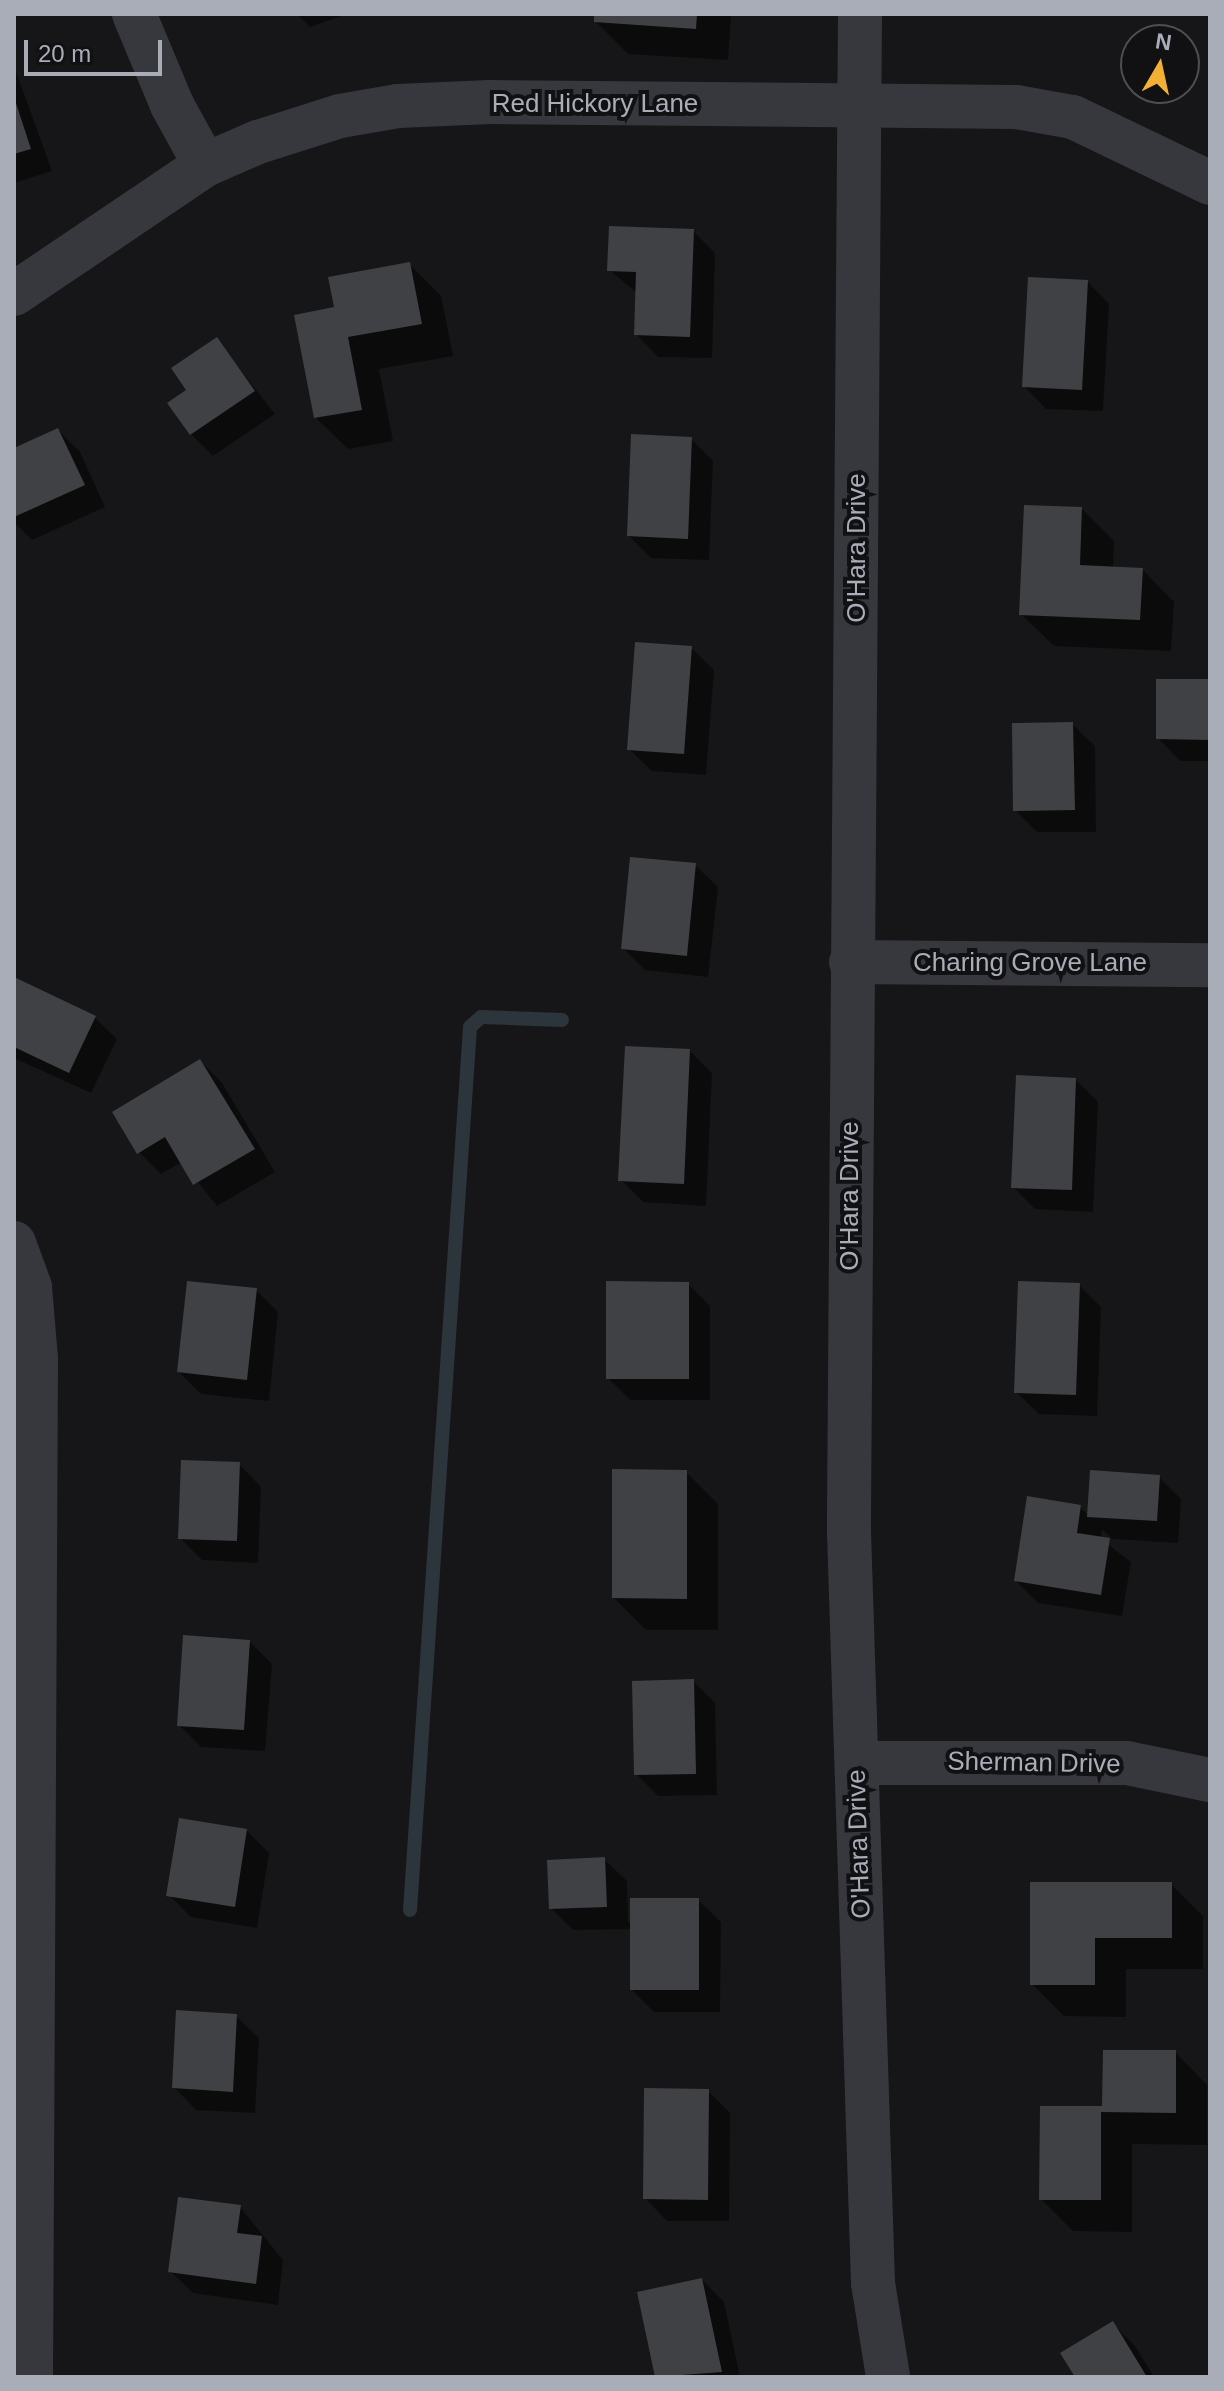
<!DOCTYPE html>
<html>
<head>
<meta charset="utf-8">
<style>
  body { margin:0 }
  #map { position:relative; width:1224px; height:2391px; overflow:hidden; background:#161618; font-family:Helvetica,sans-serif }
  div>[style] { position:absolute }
  .shadow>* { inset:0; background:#0007 }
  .stream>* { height:14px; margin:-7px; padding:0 7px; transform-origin:7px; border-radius:7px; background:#2c353c }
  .building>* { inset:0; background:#404145 }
  .minor>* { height:44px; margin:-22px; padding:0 22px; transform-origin:22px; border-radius:22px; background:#37383d }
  span { translate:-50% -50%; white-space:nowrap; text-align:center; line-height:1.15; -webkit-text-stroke:8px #111113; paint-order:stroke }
  .street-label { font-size:26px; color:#a8adb8 }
  .frame { position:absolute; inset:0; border:16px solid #a8adb8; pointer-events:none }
  .north { position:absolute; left:1120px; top:24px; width:80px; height:80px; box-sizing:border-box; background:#111113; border:2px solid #4d4f55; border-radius:50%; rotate:9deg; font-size:22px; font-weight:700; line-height:32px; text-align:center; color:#a8adb8 }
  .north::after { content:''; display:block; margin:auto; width:28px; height:36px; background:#f2b134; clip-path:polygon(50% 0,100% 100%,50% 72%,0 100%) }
  .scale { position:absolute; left:24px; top:40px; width:138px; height:36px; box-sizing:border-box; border:4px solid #a8adb8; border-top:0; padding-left:10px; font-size:24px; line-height:28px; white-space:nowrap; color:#a8adb8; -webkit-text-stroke:6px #111113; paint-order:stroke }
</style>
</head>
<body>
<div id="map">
  <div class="shadow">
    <i style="clip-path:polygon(297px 14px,347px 14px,310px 27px)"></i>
    <i style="clip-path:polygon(596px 14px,731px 14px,728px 60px,628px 54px,596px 22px)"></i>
    <i style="clip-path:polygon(14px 66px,52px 171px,14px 183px)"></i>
    <i style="clip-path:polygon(693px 231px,715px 253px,712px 358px,658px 357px,636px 334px,637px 293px,609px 270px)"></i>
    <i style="clip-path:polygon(409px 264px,441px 296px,453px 356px,379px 369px,393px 441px,348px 449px,315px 417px,337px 309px)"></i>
    <i style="clip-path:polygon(1087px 281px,1109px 304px,1103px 411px,1046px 409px,1024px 386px)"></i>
    <i style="clip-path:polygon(217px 340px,275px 414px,213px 456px,191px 434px,189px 391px)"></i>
    <i style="clip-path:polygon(58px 430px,80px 452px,105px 507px,32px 540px,14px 522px,14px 450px)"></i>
    <i style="clip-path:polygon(691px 439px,713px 461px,709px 560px,651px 558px,629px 536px)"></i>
    <i style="clip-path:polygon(1082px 509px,1114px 541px,1113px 568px,1142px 569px,1174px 602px,1171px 651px,1054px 646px,1021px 614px)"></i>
    <i style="clip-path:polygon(691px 648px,714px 670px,706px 775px,652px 771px,629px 749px)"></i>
    <i style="clip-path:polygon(1210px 681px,1210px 761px,1180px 761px,1158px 738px)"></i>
    <i style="clip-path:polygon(1072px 724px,1095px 746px,1096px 832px,1037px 832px,1015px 810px)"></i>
    <i style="clip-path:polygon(695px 865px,718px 887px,708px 977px,645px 970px,623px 948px)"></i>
    <i style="clip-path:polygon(14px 979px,94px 1017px,117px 1039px,91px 1093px,14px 1058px)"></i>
    <i style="clip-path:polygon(690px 1051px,712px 1073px,706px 1206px,643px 1202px,621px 1180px)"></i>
    <i style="clip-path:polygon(200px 1061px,222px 1083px,275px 1172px,217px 1206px,182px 1162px,161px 1174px,139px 1152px)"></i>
    <i style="clip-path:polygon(1076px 1080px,1098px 1102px,1093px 1212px,1035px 1209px,1013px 1187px)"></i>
    <i style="clip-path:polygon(688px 1284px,710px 1306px,710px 1400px,630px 1400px,608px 1378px)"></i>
    <i style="clip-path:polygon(1079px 1285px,1101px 1307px,1097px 1416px,1039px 1414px,1016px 1392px)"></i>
    <i style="clip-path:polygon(256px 1290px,278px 1312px,269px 1401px,201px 1394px,179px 1372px)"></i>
    <i style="clip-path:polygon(239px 1464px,261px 1487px,258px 1563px,202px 1560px,180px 1538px)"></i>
    <i style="clip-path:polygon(686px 1472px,718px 1504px,718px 1630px,646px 1630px,614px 1598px)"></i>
    <i style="clip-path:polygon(1159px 1477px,1181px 1499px,1178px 1543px,1112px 1539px,1102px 1529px,1101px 1539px,1131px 1562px,1122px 1616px,1038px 1603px,1016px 1581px,1080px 1507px,1089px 1516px)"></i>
    <i style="clip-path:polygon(250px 1642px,272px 1664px,265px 1751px,201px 1747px,179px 1725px)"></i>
    <i style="clip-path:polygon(693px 1681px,715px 1703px,717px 1795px,658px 1796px,636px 1774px)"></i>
    <i style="clip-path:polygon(246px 1830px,269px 1853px,257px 1928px,191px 1917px,169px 1895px)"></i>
    <i style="clip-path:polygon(604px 1859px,627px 1881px,628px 1923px,698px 1900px,721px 1922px,720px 2012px,654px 2012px,632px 1990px,632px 1929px,573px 1930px,551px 1908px)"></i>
    <i style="clip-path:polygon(1032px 1884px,1171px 1884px,1203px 1916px,1203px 1969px,1126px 1969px,1126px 2017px,1064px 2016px,1032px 1984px)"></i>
    <i style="clip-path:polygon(236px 2016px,259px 2038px,255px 2113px,196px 2110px,174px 2087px)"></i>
    <i style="clip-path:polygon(1175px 2052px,1207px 2085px,1207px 2145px,1132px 2144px,1132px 2232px,1073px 2231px,1041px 2199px,1042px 2108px,1104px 2108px)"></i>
    <i style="clip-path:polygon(708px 2091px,730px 2113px,729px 2221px,667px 2221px,645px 2198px)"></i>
    <i style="clip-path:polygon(240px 2207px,283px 2260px,278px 2305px,193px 2293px,170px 2271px)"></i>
    <i style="clip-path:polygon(702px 2280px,724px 2302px,740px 2377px,657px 2377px,639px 2293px)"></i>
    <i style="clip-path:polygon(1113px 2324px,1135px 2346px,1154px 2377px,1077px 2377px)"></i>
  </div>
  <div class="stream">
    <i style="left:410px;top:1910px;width:885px;rotate:-86.11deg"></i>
    <i style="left:470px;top:1027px;width:15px;rotate:-42deg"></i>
    <i style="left:481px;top:1017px;width:81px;rotate:2.1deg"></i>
  </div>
  <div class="building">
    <i style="clip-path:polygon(594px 14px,697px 14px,696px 29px,594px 22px)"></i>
    <i style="clip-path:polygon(14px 97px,31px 149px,14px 154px)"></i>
    <i style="clip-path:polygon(609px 226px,694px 229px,690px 337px,634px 335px,636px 272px,607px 271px)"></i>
    <i style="clip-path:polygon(410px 262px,422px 324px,348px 337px,362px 410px,314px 418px,294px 315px,334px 307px,328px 277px)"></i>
    <i style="clip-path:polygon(1028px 277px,1088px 280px,1082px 390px,1022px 387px)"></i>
    <i style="clip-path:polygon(217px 337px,255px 391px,190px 435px,167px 403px,186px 390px,171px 368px)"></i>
    <i style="clip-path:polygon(58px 428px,85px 485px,14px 517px,14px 448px)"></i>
    <i style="clip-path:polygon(631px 434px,692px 437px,688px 539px,627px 536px)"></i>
    <i style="clip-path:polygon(1024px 505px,1082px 507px,1080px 565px,1143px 568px,1140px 620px,1019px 615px)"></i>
    <i style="clip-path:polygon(635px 642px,692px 646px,684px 754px,627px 750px)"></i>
    <i style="clip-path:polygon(1156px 679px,1210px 679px,1210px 740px,1156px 739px)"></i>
    <i style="clip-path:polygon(1073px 722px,1075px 810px,1013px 811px,1012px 723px)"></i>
    <i style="clip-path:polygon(630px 857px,696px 863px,687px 956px,621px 949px)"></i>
    <i style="clip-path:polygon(14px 977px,96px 1016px,69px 1073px,14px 1047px)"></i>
    <i style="clip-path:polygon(625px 1046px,690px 1049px,684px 1184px,618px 1181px)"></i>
    <i style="clip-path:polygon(200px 1059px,255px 1149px,193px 1185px,165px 1137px,137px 1154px,112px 1112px)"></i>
    <i style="clip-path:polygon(1016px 1075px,1076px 1078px,1072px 1190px,1011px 1188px)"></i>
    <i style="clip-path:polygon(187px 1281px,257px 1288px,247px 1380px,177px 1372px)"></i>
    <i style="clip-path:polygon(606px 1281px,689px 1282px,689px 1379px,606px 1379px)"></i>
    <i style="clip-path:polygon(1018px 1281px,1080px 1283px,1076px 1395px,1014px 1393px)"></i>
    <i style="clip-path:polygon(181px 1460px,240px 1462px,237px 1541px,178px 1539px)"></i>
    <i style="clip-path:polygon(612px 1469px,687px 1470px,687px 1599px,612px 1598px)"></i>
    <i style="clip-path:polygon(1090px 1470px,1160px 1475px,1157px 1521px,1087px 1517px)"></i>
    <i style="clip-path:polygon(1027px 1496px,1081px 1505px,1077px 1533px,1110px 1538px,1101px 1595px,1014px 1581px)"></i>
    <i style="clip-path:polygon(183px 1635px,250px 1640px,244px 1730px,177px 1726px)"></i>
    <i style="clip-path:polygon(694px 1679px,696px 1774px,634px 1775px,632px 1681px)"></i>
    <i style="clip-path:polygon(179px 1818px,247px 1829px,235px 1907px,166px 1896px)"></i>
    <i style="clip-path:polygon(605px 1857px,607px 1907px,549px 1909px,547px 1860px)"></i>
    <i style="clip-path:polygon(1030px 1882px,1172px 1882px,1172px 1938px,1095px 1938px,1095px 1985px,1030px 1985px)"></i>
    <i style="clip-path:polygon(630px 1898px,699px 1898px,699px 1990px,630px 1990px)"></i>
    <i style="clip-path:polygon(176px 2010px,237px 2014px,233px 2092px,172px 2088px)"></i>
    <i style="clip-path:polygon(1103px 2050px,1176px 2050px,1176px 2113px,1101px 2112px,1101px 2200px,1039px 2200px,1040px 2106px,1102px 2106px)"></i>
    <i style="clip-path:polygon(644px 2088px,709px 2089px,708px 2200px,643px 2199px)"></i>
    <i style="clip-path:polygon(178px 2197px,241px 2205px,237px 2233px,262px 2236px,256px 2284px,168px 2272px)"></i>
    <i style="clip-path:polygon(702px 2278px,722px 2372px,655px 2377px,637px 2292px)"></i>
    <i style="clip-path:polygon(1113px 2321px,1147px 2377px,1075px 2377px,1060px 2353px)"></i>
  </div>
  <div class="minor">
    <i style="left:134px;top:14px;width:99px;rotate:67.3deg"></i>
    <i style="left:172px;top:105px;width:68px;rotate:61.2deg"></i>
    <i style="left:860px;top:14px;width:1518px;rotate:90.42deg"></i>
    <i style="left:849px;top:1532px;width:751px;rotate:88.17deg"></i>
    <i style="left:873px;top:2283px;width:95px;rotate:80.9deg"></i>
    <i style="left:14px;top:294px;width:230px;rotate:-34deg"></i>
    <i style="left:205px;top:165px;width:58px;rotate:-23.5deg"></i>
    <i style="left:258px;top:142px;width:86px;rotate:-17.6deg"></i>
    <i style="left:340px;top:116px;width:59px;rotate:-9.8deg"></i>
    <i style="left:398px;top:106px;width:92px;rotate:-2.5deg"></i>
    <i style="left:490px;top:102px;width:526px;rotate:0.54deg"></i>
    <i style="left:1016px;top:107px;width:58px;rotate:10deg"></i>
    <i style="left:1073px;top:117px;width:152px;rotate:25.7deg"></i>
    <i style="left:851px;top:962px;width:359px;rotate:0.5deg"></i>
    <i style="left:14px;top:1243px;width:47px;rotate:70deg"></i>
    <i style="left:30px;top:1287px;width:72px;rotate:85.2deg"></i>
    <i style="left:36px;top:1359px;width:1018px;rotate:90.28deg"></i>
    <i style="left:857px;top:1763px;width:270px"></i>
    <i style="left:1127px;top:1763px;width:85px;rotate:11.6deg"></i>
  </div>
  <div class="street-label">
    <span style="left:595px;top:104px">Red Hickory Lane</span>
    <span style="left:857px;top:548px;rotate:-90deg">O'Hara Drive</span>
    <span style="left:1030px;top:963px">Charing Grove Lane</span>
    <span style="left:850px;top:1196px;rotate:-90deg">O'Hara Drive</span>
    <span style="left:1034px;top:1763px;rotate:1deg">Sherman Drive</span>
    <span style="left:859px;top:1844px;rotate:-92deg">O'Hara Drive</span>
  </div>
  <div class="frame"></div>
  <div class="north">N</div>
  <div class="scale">20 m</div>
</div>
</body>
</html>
